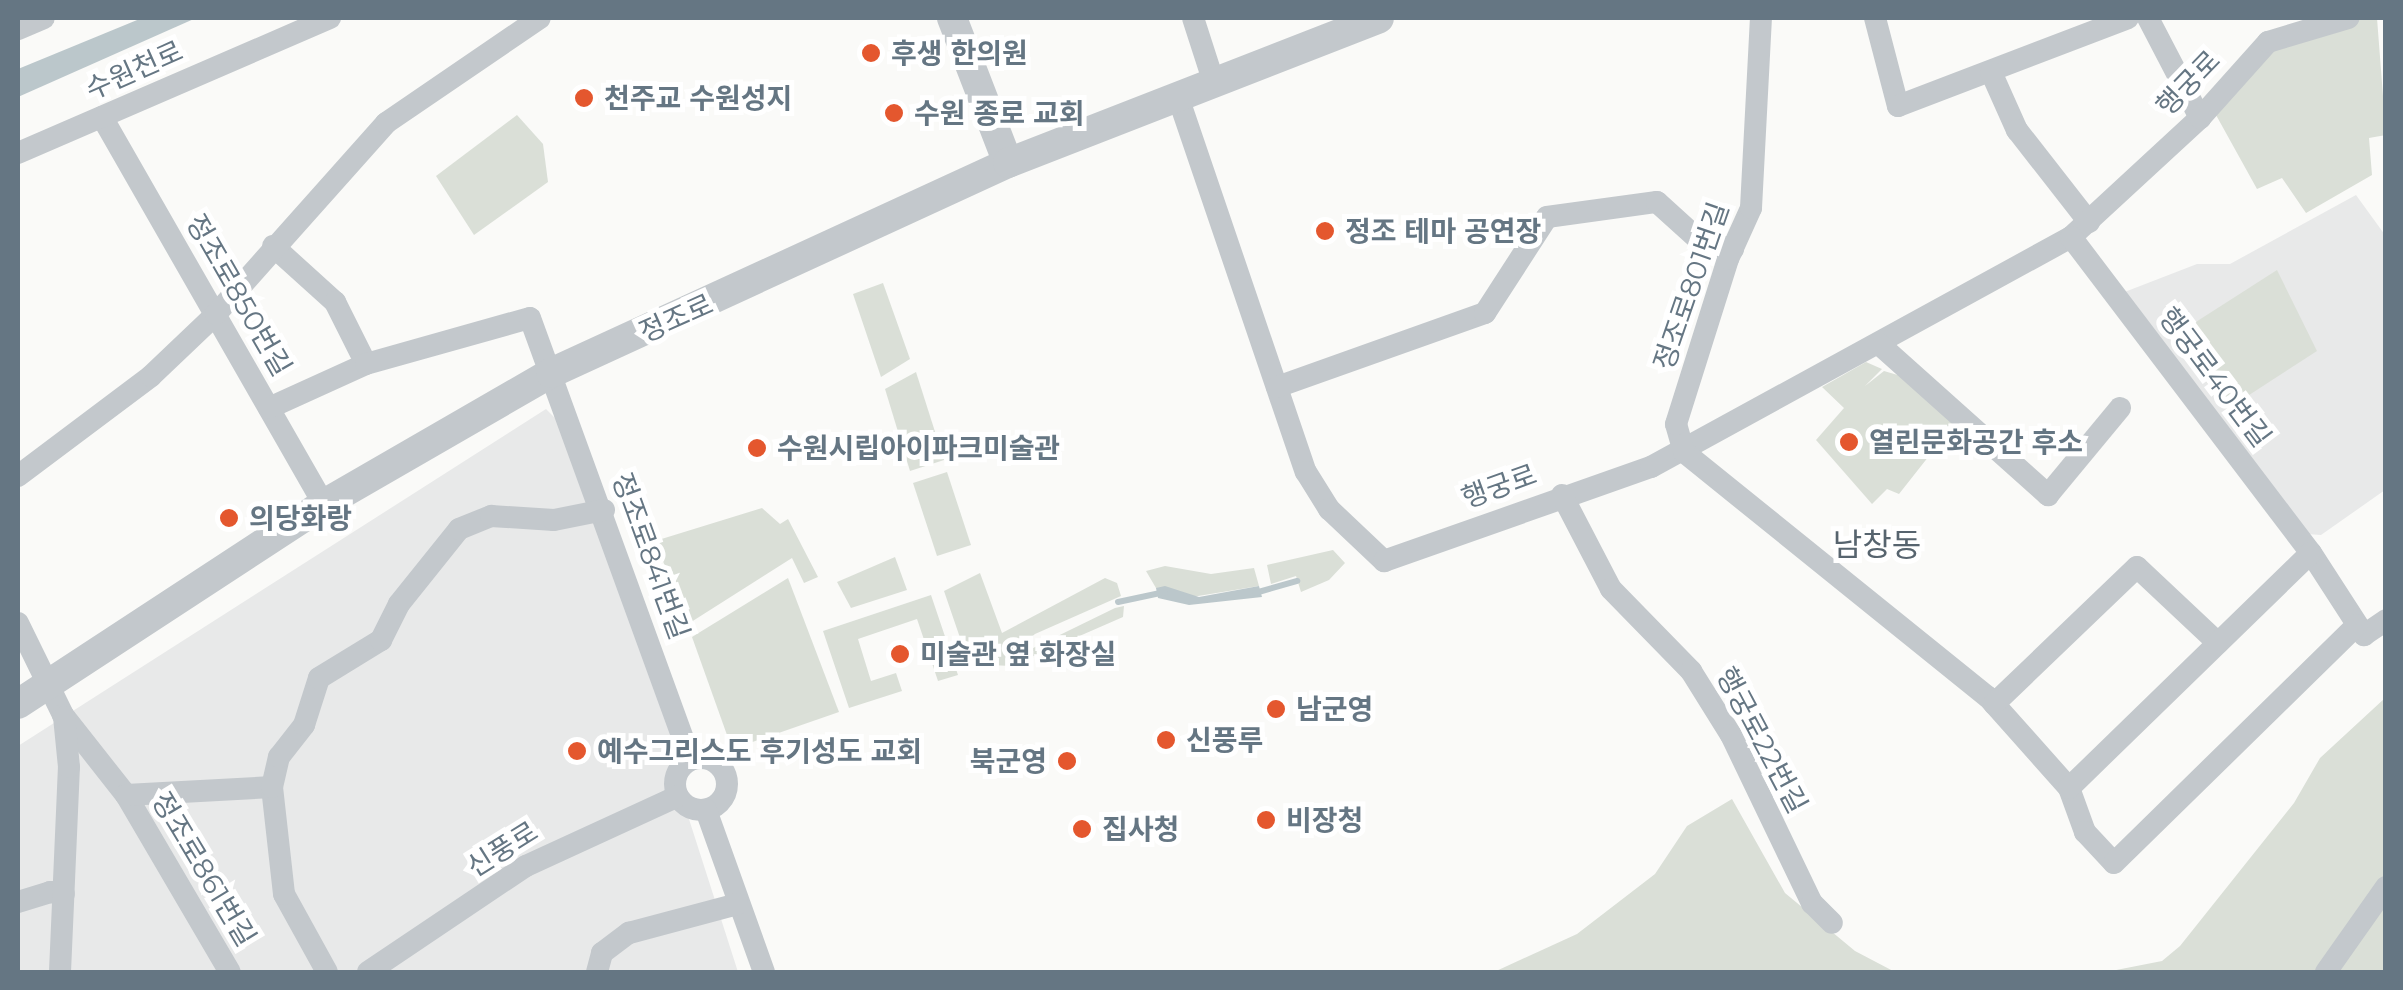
<!DOCTYPE html>
<html>
<head>
<meta charset="utf-8">
<style>
  body { margin:0 }
  #map { position:relative; width:2403px; height:990px; overflow:hidden; background:#fafaf8; font-family:Montserrat,"Noto Sans KR",sans-serif }
  div>[style] { position:absolute }
  .built>* { inset:0; background:#e8e9e9 }
  .green>* { inset:0; background:#dadfd7 }
  .water>* { inset:0; background:#bbc7cb }
  .stream>* { height:6px; margin:-3px; padding:0 3px; transform-origin:3px; border-radius:3px; background:#bbc7cb }
  .minor>* { height:22px; margin:-11px; padding:0 11px; transform-origin:11px; border-radius:11px; background:#c3c8cc }
  .minor>.ring { margin:-11px; padding:0; box-sizing:content-box; background:none; border:22px solid #c3c8cc; border-radius:50% }
  .tertiary>* { height:30px; margin:-15px; padding:0 15px; transform-origin:15px; border-radius:15px; background:#c3c8cc }
  .dots>* { width:28px; height:28px; translate:-50% -50%; box-sizing:border-box; border:5px solid #fff; border-radius:50% }
  span { translate:-50% -50%; white-space:nowrap; text-align:center; line-height:1.15; -webkit-text-stroke:10px #fff; paint-order:stroke }
  .poi-label { font-size:28px; color:#657683; font-weight:700 }
  .left { translate:0 -50%; text-align:left }
  .right { translate:-100% -50%; text-align:right }
  .street-label { font-size:28px; color:#657683 }
  .quarter-label { font-size:32px; color:#57646e }
  .frame { position:absolute; inset:0; border:20px solid #657683; pointer-events:none }
</style>
</head>
<body>
<div id="map">
  <div class="built">
    <i style="clip-path:polygon(2356px 195px,2385px 235px,2385px 490px,2321px 535px,2307px 534px,2122px 293px,2197px 264px,2230px 264px)"></i>
    <i style="clip-path:polygon(546px 409px,559px 422px,683px 753px,667px 777px,667px 794px,688px 816px,738px 972px,18px 972px,18px 746px)"></i>
  </div>
  <div class="green">
    <i style="clip-path:polygon(2366px 18px,2377px 18px,2386px 135px,2369px 138px,2372px 175px,2306px 213px,2282px 178px,2257px 189px,2216px 115px,2275px 46px)"></i>
    <i style="clip-path:polygon(517px 115px,543px 144px,548px 182px,474px 235px,436px 176px)"></i>
    <i style="clip-path:polygon(2277px 270px,2317px 351px,2226px 410px,2174px 336px)"></i>
    <i style="clip-path:polygon(883px 283px,910px 359px,881px 377px,853px 294px)"></i>
    <i style="clip-path:polygon(1866px 362px,1882px 369px,1865px 386px,1884px 371px,1901px 376px,1955px 423px,1899px 494px,1887px 489px,1872px 504px,1816px 440px,1844px 408px,1822px 387px)"></i>
    <i style="clip-path:polygon(916px 372px,944px 460px,910px 471px,885px 389px)"></i>
    <i style="clip-path:polygon(947px 472px,971px 545px,937px 556px,913px 483px)"></i>
    <i style="clip-path:polygon(762px 508px,780px 524px,788px 519px,818px 577px,804px 583px,792px 558px,688px 624px,655px 541px)"></i>
    <i style="clip-path:polygon(1333px 550px,1345px 563px,1329px 580px,1301px 592px,1296px 576px,1271px 584px,1267px 565px)"></i>
    <i style="clip-path:polygon(895px 557px,907px 590px,851px 608px,837px 582px)"></i>
    <i style="clip-path:polygon(1165px 566px,1211px 574px,1254px 568px,1259px 586px,1192px 597px,1156px 588px,1146px 571px)"></i>
    <i style="clip-path:polygon(980px 573px,1002px 633px,1105px 578px,1117px 583px,1121px 596px,1035px 634px,1025px 642px,1029px 650px,1115px 608px,1124px 606px,1123px 617px,1011px 666px,969px 664px,944px 591px)"></i>
    <i style="clip-path:polygon(788px 578px,839px 712px,732px 749px,692px 637px)"></i>
    <i style="clip-path:polygon(931px 595px,958px 675px,938px 681px,917px 619px,858px 639px,871px 681px,896px 673px,902px 691px,849px 708px,823px 631px)"></i>
    <i style="clip-path:polygon(2385px 698px,2385px 972px,2106px 972px,2162px 961px,2180px 946px,2294px 803px,2320px 758px)"></i>
    <i style="clip-path:polygon(1732px 799px,1785px 893px,1855px 951px,1895px 972px,1494px 972px,1577px 934px,1655px 874px,1687px 826px)"></i>
  </div>
  <div class="water">
    <i style="clip-path:polygon(142px 18px,196px 18px,18px 97px,18px 69px)"></i>
    <i style="clip-path:polygon(1165px 586px,1199px 597px,1259px 586px,1262px 597px,1189px 605px,1158px 598px,1156px 588px)"></i>
  </div>
  <div class="stream">
    <i style="left:1255px;top:593px;width:44px;rotate:-15.9deg"></i>
    <i style="left:1118px;top:602px;width:48px;rotate:-12deg"></i>
  </div>
  <div class="minor">
    <i style="left:1193px;top:18px;width:65px;rotate:72.1deg"></i>
    <i style="left:1875px;top:18px;width:91px;rotate:75.4deg"></i>
    <i style="left:1898px;top:106px;width:246px;rotate:-20.9deg"></i>
    <i style="left:2148px;top:18px;width:113px;rotate:62.5deg"></i>
    <i style="left:18px;top:29px;width:28px;rotate:-23deg"></i>
    <i style="left:1991px;top:72px;width:64px;rotate:65.9deg"></i>
    <i style="left:2017px;top:130px;width:117px;rotate:52deg"></i>
    <i style="left:1177px;top:94px;width:399px;rotate:71.2deg"></i>
    <i style="left:1306px;top:472px;width:44px;rotate:58.1deg"></i>
    <i style="left:1329px;top:509px;width:76px;rotate:43.4deg"></i>
    <i style="left:1384px;top:561px;width:283px;rotate:-19.4deg"></i>
    <i style="left:1651px;top:467px;width:479px;rotate:-28.7deg"></i>
    <i style="left:2071px;top:237px;width:176px;rotate:-42.7deg"></i>
    <i style="left:2200px;top:118px;width:102px;rotate:-48.2deg"></i>
    <i style="left:2268px;top:42px;width:84px;rotate:-16.7deg"></i>
    <i style="left:102px;top:117px;width:446px;rotate:60.2deg"></i>
    <i style="left:18px;top:153px;width:340px;rotate:-23.4deg"></i>
    <i style="left:2071px;top:237px;width:397px;rotate:52.8deg"></i>
    <i style="left:2311px;top:553px;width:98px;rotate:57.1deg"></i>
    <i style="left:2364px;top:635px;width:27px;rotate:-34deg"></i>
    <i style="left:273px;top:246px;width:84px;rotate:42.1deg"></i>
    <i style="left:335px;top:302px;width:69px;rotate:63.4deg"></i>
    <i style="left:1879px;top:344px;width:227px;rotate:41.8deg"></i>
    <i style="left:2048px;top:495px;width:113px;rotate:-50.4deg"></i>
    <i style="left:1277px;top:387px;width:221px;rotate:-19.6deg"></i>
    <i style="left:1485px;top:313px;width:114px;rotate:-57.1deg"></i>
    <i style="left:1547px;top:217px;width:111px;rotate:-7.8deg"></i>
    <i style="left:1657px;top:202px;width:58px;rotate:42.2deg"></i>
    <i style="left:1700px;top:241px;width:34px;rotate:14deg"></i>
    <i style="left:269px;top:408px;width:107px;rotate:-24.4deg"></i>
    <i style="left:366px;top:364px;width:170px;rotate:-15.7deg"></i>
    <i style="left:530px;top:318px;width:470px;rotate:70deg"></i>
    <i style="left:1684px;top:452px;width:390px;rotate:38.9deg"></i>
    <i style="left:1988px;top:697px;width:122px;rotate:48.3deg"></i>
    <i style="left:2069px;top:788px;width:47px;rotate:70deg"></i>
    <i style="left:2085px;top:832px;width:42px;rotate:46.9deg"></i>
    <i style="left:2114px;top:863px;width:340px;rotate:-44.4deg"></i>
    <i style="left:1684px;top:452px;width:29px;rotate:-106deg"></i>
    <i style="left:1676px;top:424px;width:173px;rotate:-72.5deg"></i>
    <i style="left:1728px;top:259px;width:56px;rotate:-65.7deg"></i>
    <i style="left:1751px;top:208px;width:190px;rotate:-87deg"></i>
    <i style="left:18px;top:476px;width:166px;rotate:-36.9deg"></i>
    <i style="left:151px;top:376px;width:90px;rotate:-43.6deg"></i>
    <i style="left:216px;top:314px;width:256px;rotate:-48.3deg"></i>
    <i style="left:386px;top:123px;width:186px;rotate:-34.3deg"></i>
    <i style="left:1562px;top:495px;width:106px;rotate:62.5deg"></i>
    <i style="left:1611px;top:589px;width:115px;rotate:45.7deg"></i>
    <i style="left:1691px;top:671px;width:75px;rotate:58deg"></i>
    <i style="left:1731px;top:735px;width:187px;rotate:64.3deg"></i>
    <i style="left:1812px;top:903px;width:28px;rotate:45deg"></i>
    <i style="left:18px;top:623px;width:102px;rotate:63.9deg"></i>
    <i style="left:63px;top:715px;width:102px;rotate:51.8deg"></i>
    <i style="left:126px;top:795px;width:205px;rotate:59.6deg"></i>
    <i style="left:1994px;top:704px;width:198px;rotate:-43.8deg"></i>
    <i style="left:2137px;top:567px;width:111px;rotate:43.2deg"></i>
    <i class="ring" style="left:675px;top:758px;width:30px;height:30px"></i>
    <i style="left:2069px;top:788px;width:337px;rotate:-44.2deg"></i>
    <i style="left:126px;top:795px;width:146px;rotate:-3.1deg"></i>
    <i style="left:706px;top:810px;width:172px;rotate:70.3deg"></i>
    <i style="left:18px;top:902px;width:34px;rotate:-17deg"></i>
    <i style="left:50px;top:892px;width:14px;rotate:8deg"></i>
    <i style="left:60px;top:972px;width:205px;rotate:-87.5deg"></i>
    <i style="left:69px;top:767px;width:50px;rotate:-95.7deg"></i>
    <i style="left:327px;top:972px;width:89px;rotate:-118.9deg"></i>
    <i style="left:284px;top:894px;width:108px;rotate:-96.4deg"></i>
    <i style="left:272px;top:787px;width:31px;rotate:-77deg"></i>
    <i style="left:279px;top:757px;width:41px;rotate:-52deg"></i>
    <i style="left:304px;top:725px;width:49px;rotate:-72.3deg"></i>
    <i style="left:319px;top:678px;width:73px;rotate:-31.5deg"></i>
    <i style="left:381px;top:640px;width:40px;rotate:-63.4deg"></i>
    <i style="left:399px;top:604px;width:96px;rotate:-51.3deg"></i>
    <i style="left:459px;top:529px;width:35px;rotate:-22deg"></i>
    <i style="left:491px;top:516px;width:63px;rotate:3.6deg"></i>
    <i style="left:554px;top:520px;width:51px;rotate:-11.3deg"></i>
    <i style="left:368px;top:972px;width:190px;rotate:-33.9deg"></i>
    <i style="left:526px;top:866px;width:167px;rotate:-24.7deg"></i>
    <i style="left:597px;top:972px;width:20px;rotate:-75deg"></i>
    <i style="left:602px;top:953px;width:34px;rotate:-37deg"></i>
    <i style="left:629px;top:933px;width:112px;rotate:-15deg"></i>
    <i style="left:2326px;top:972px;width:104px;rotate:-54.8deg"></i>
  </div>
  <div class="tertiary">
    <i style="left:952px;top:18px;width:155px;rotate:68.9deg"></i>
    <i style="left:18px;top:704px;width:366px;rotate:-33.2deg"></i>
    <i style="left:324px;top:504px;width:262px;rotate:-30deg"></i>
    <i style="left:551px;top:373px;width:503px;rotate:-24.68deg"></i>
    <i style="left:1008px;top:163px;width:398px;rotate:-21.3deg"></i>
  </div>
  <div class="dots">
    <i style="left:871px;top:53px;background:#e4572e"></i>
    <i style="left:584px;top:98px;background:#e4572e"></i>
    <i style="left:894px;top:113px;background:#e4572e"></i>
    <i style="left:1325px;top:231px;background:#e4572e"></i>
    <i style="left:1849px;top:442px;background:#e4572e"></i>
    <i style="left:757px;top:448px;background:#e4572e"></i>
    <i style="left:229px;top:518px;background:#e4572e"></i>
    <i style="left:900px;top:654px;background:#e4572e"></i>
    <i style="left:1276px;top:709px;background:#e4572e"></i>
    <i style="left:1166px;top:740px;background:#e4572e"></i>
    <i style="left:577px;top:751px;background:#e4572e"></i>
    <i style="left:1067px;top:761px;background:#e4572e"></i>
    <i style="left:1266px;top:820px;background:#e4572e"></i>
    <i style="left:1082px;top:829px;background:#e4572e"></i>
  </div>
  <div class="poi-label">
    <span class="left" style="left:891px;top:53px">후생 한의원</span>
    <span class="left" style="left:604px;top:98px">천주교 수원성지</span>
    <span class="left" style="left:914px;top:113px">수원 종로 교회</span>
    <span class="left" style="left:1345px;top:231px">정조 테마 공연장</span>
    <span class="left" style="left:1869px;top:442px">열린문화공간 후소</span>
    <span class="left" style="left:777px;top:448px">수원시립아이파크미술관</span>
    <span class="left" style="left:249px;top:518px">의당화랑</span>
    <span class="left" style="left:920px;top:654px">미술관 옆 화장실</span>
    <span class="left" style="left:1296px;top:709px">남군영</span>
    <span class="left" style="left:1186px;top:740px">신풍루</span>
    <span class="left" style="left:597px;top:751px">예수그리스도 후기성도 교회</span>
    <span class="right" style="left:1047px;top:761px">북군영</span>
    <span class="left" style="left:1286px;top:820px">비장청</span>
    <span class="left" style="left:1102px;top:829px">집사청</span>
  </div>
  <div class="street-label">
    <span style="left:134px;top:70px;rotate:-24deg">수원천로</span>
    <span style="left:2188px;top:83px;rotate:-46deg">행궁로</span>
    <span style="left:1691px;top:286px;rotate:-71deg">정조로801번길</span>
    <span style="left:239px;top:295px;rotate:60deg">정조로850번길</span>
    <span style="left:676px;top:318px;rotate:-24deg">정조로</span>
    <span style="left:2215px;top:377px;rotate:53deg">행궁로40번길</span>
    <span style="left:1499px;top:486px;rotate:-20deg">행궁로</span>
    <span style="left:651px;top:556px;rotate:70deg">정조로841번길</span>
    <span style="left:1762px;top:740px;rotate:62deg">행궁로22번길</span>
    <span style="left:502px;top:849px;rotate:-32deg">신풍로</span>
    <span style="left:204px;top:869px;rotate:59deg">정조로861번길</span>
  </div>
  <div class="quarter-label">
    <span style="left:1877px;top:545px">남창동</span>
  </div>
  <div class="frame"></div>
</div>
</body>
</html>
